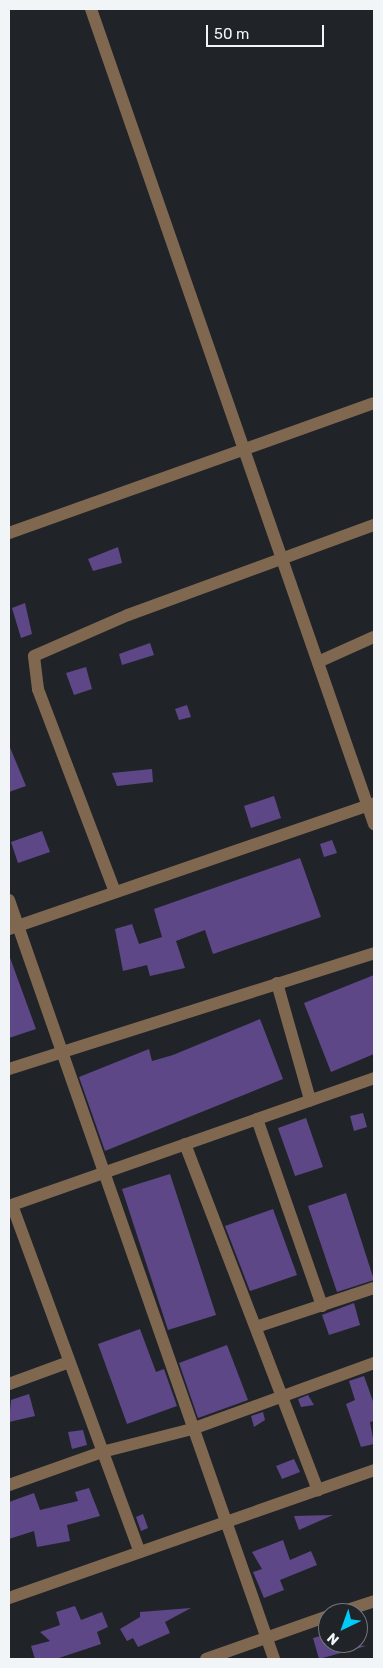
<!DOCTYPE html>
<html>
<head>
<meta charset="utf-8">
<style>
  body { margin:0 }
  #map { position:relative; width:383px; height:1668px; overflow:hidden; background:#202429; font-family:Rubik,sans-serif }
  div>[style] { position:absolute }
  .building>* { inset:0; background:#5d4787 }
  .minor>* { height:12px; margin:-6px; padding:0 6px; transform-origin:6px; border-radius:6px; background:#806850 }
  span { translate:-50% -50%; white-space:nowrap; text-align:center; line-height:1.15; -webkit-text-stroke:5px #202429; paint-order:stroke }
  .frame { position:absolute; inset:0; border:10px solid #f2f5f8; pointer-events:none }
  .north { position:absolute; left:318px; top:1603px; width:50px; height:50px; box-sizing:border-box; background:#202429; border:1px solid #74787c; border-radius:50%; rotate:222deg; font-size:14px; font-weight:700; line-height:20px; text-align:center; color:#f2f5f8 }
  .north::after { content:''; display:block; margin:auto; width:18px; height:22px; background:#00cbf8; clip-path:polygon(50% 0,100% 100%,50% 72%,0 100%) }
  .scale { position:absolute; left:206px; top:25px; width:118px; height:22px; box-sizing:border-box; border:2px solid #f2f5f8; border-top:0; padding-left:6px; font-size:15px; line-height:18px; white-space:nowrap; color:#f2f5f8; -webkit-text-stroke:4px #202429; paint-order:stroke }
</style>
</head>
<body>
<div id="map">
  <div class="building">
    <i style="clip-path:polygon(118px 547px,122px 563px,93px 571px,88px 559px)"></i>
    <i style="clip-path:polygon(25px 603px,32px 634px,21px 638px,12px 608px)"></i>
    <i style="clip-path:polygon(150px 643px,154px 655px,122px 665px,119px 654px)"></i>
    <i style="clip-path:polygon(86px 667px,92px 689px,74px 695px,66px 673px)"></i>
    <i style="clip-path:polygon(187px 705px,191px 717px,179px 720px,175px 709px)"></i>
    <i style="clip-path:polygon(9px 745px,26px 786px,9px 792px)"></i>
    <i style="clip-path:polygon(152px 769px,153px 782px,117px 786px,112px 773px)"></i>
    <i style="clip-path:polygon(274px 796px,281px 818px,251px 828px,244px 806px)"></i>
    <i style="clip-path:polygon(42px 831px,50px 852px,18px 863px,11px 842px)"></i>
    <i style="clip-path:polygon(332px 840px,337px 853px,324px 857px,320px 844px)"></i>
    <i style="clip-path:polygon(300px 858px,321px 917px,213px 954px,205px 930px,176px 941px,185px 968px,150px 976px,147px 965px,123px 971px,115px 929px,132px 924px,139px 944px,162px 937px,154px 909px)"></i>
    <i style="clip-path:polygon(9px 955px,36px 1029px,9px 1038px)"></i>
    <i style="clip-path:polygon(374px 975px,374px 1054px,331px 1072px,304px 1003px)"></i>
    <i style="clip-path:polygon(260px 1019px,283px 1079px,105px 1151px,79px 1077px,149px 1049px,152px 1061px,173px 1055px)"></i>
    <i style="clip-path:polygon(363px 1113px,367px 1127px,354px 1131px,350px 1116px)"></i>
    <i style="clip-path:polygon(306px 1118px,323px 1167px,295px 1176px,278px 1128px)"></i>
    <i style="clip-path:polygon(170px 1174px,216px 1315px,168px 1330px,122px 1189px)"></i>
    <i style="clip-path:polygon(346px 1193px,374px 1280px,337px 1292px,308px 1206px)"></i>
    <i style="clip-path:polygon(273px 1209px,297px 1275px,250px 1291px,225px 1226px)"></i>
    <i style="clip-path:polygon(354px 1303px,360px 1325px,329px 1335px,322px 1315px)"></i>
    <i style="clip-path:polygon(140px 1329px,156px 1372px,164px 1369px,177px 1406px,127px 1424px,98px 1344px)"></i>
    <i style="clip-path:polygon(227px 1345px,248px 1400px,198px 1418px,179px 1363px)"></i>
    <i style="clip-path:polygon(364px 1376px,374px 1404px,374px 1421px,370px 1422px,374px 1444px,361px 1447px,346px 1404px,355px 1400px,349px 1381px)"></i>
    <i style="clip-path:polygon(29px 1394px,35px 1416px,9px 1422px,11px 1400px)"></i>
    <i style="clip-path:polygon(308px 1395px,314px 1405px,301px 1407px,298px 1399px)"></i>
    <i style="clip-path:polygon(263px 1412px,265px 1420px,254px 1427px,251px 1416px)"></i>
    <i style="clip-path:polygon(83px 1430px,87px 1445px,72px 1449px,68px 1432px)"></i>
    <i style="clip-path:polygon(294px 1459px,300px 1472px,282px 1479px,276px 1466px)"></i>
    <i style="clip-path:polygon(89px 1488px,100px 1516px,67px 1525px,70px 1541px,37px 1547px,34px 1531px,9px 1539px,9px 1502px,34px 1493px,40px 1510px,78px 1501px,75px 1492px)"></i>
    <i style="clip-path:polygon(143px 1514px,148px 1528px,141px 1531px,136px 1517px)"></i>
    <i style="clip-path:polygon(333px 1515px,299px 1530px,294px 1516px)"></i>
    <i style="clip-path:polygon(283px 1540px,290px 1560px,311px 1551px,317px 1565px,280px 1580px,284px 1590px,264px 1598px,253px 1572px,262px 1569px,252px 1552px)"></i>
    <i style="clip-path:polygon(75px 1606px,81px 1620px,102px 1612px,108px 1627px,97px 1632px,101px 1644px,56px 1659px,35px 1659px,31px 1646px,50px 1641px,40px 1632px,60px 1625px,56px 1612px)"></i>
    <i style="clip-path:polygon(191px 1608px,165px 1622px,170px 1633px,138px 1647px,133px 1638px,127px 1641px,120px 1629px,140px 1617px,140px 1612px)"></i>
    <i style="clip-path:polygon(328px 1634px,328px 1643px,366px 1646px,319px 1659px,313px 1638px)"></i>
  </div>
  <div class="minor">
    <i style="left:91px;top:9px;width:863px;rotate:70.85deg"></i>
    <i style="left:9px;top:533px;width:387px;rotate:-19.6deg"></i>
    <i style="left:318px;top:662px;width:61px;rotate:-24.1deg"></i>
    <i style="left:115px;top:892px;width:217px;rotate:-110.8deg"></i>
    <i style="left:38px;top:689px;width:33px;rotate:-97deg"></i>
    <i style="left:34px;top:656px;width:103px;rotate:-23.6deg"></i>
    <i style="left:128px;top:615px;width:262px;rotate:-20.1deg"></i>
    <i style="left:9px;top:900px;width:804px;rotate:70.75deg"></i>
    <i style="left:9px;top:929px;width:386px;rotate:-19deg"></i>
    <i style="left:277px;top:983px;width:122px;rotate:74.2deg"></i>
    <i style="left:9px;top:1069px;width:383px;rotate:-17.6deg"></i>
    <i style="left:257px;top:1119px;width:198px;rotate:70.8deg"></i>
    <i style="left:185px;top:1144px;width:371px;rotate:69deg"></i>
    <i style="left:12px;top:1205px;width:370px;rotate:69.8deg"></i>
    <i style="left:9px;top:1206px;width:387px;rotate:-19.3deg"></i>
    <i style="left:256px;top:1327px;width:124px;rotate:-18.3deg"></i>
    <i style="left:9px;top:1384px;width:64px;rotate:-20.1deg"></i>
    <i style="left:9px;top:1485px;width:99px;rotate:-19.5deg"></i>
    <i style="left:102px;top:1452px;width:93px;rotate:-14.3deg"></i>
    <i style="left:192px;top:1429px;width:194px;rotate:-19.9deg"></i>
    <i style="left:9px;top:1598px;width:387px;rotate:-19.3deg"></i>
    <i style="left:338px;top:1613px;width:38px;rotate:-18deg"></i>
    <i style="left:206px;top:1659px;width:129px;rotate:-19.4deg"></i>
  </div>
  <div class="frame"></div>
  <div class="north">N</div>
  <div class="scale">50 m</div>
</div>
</body>
</html>
